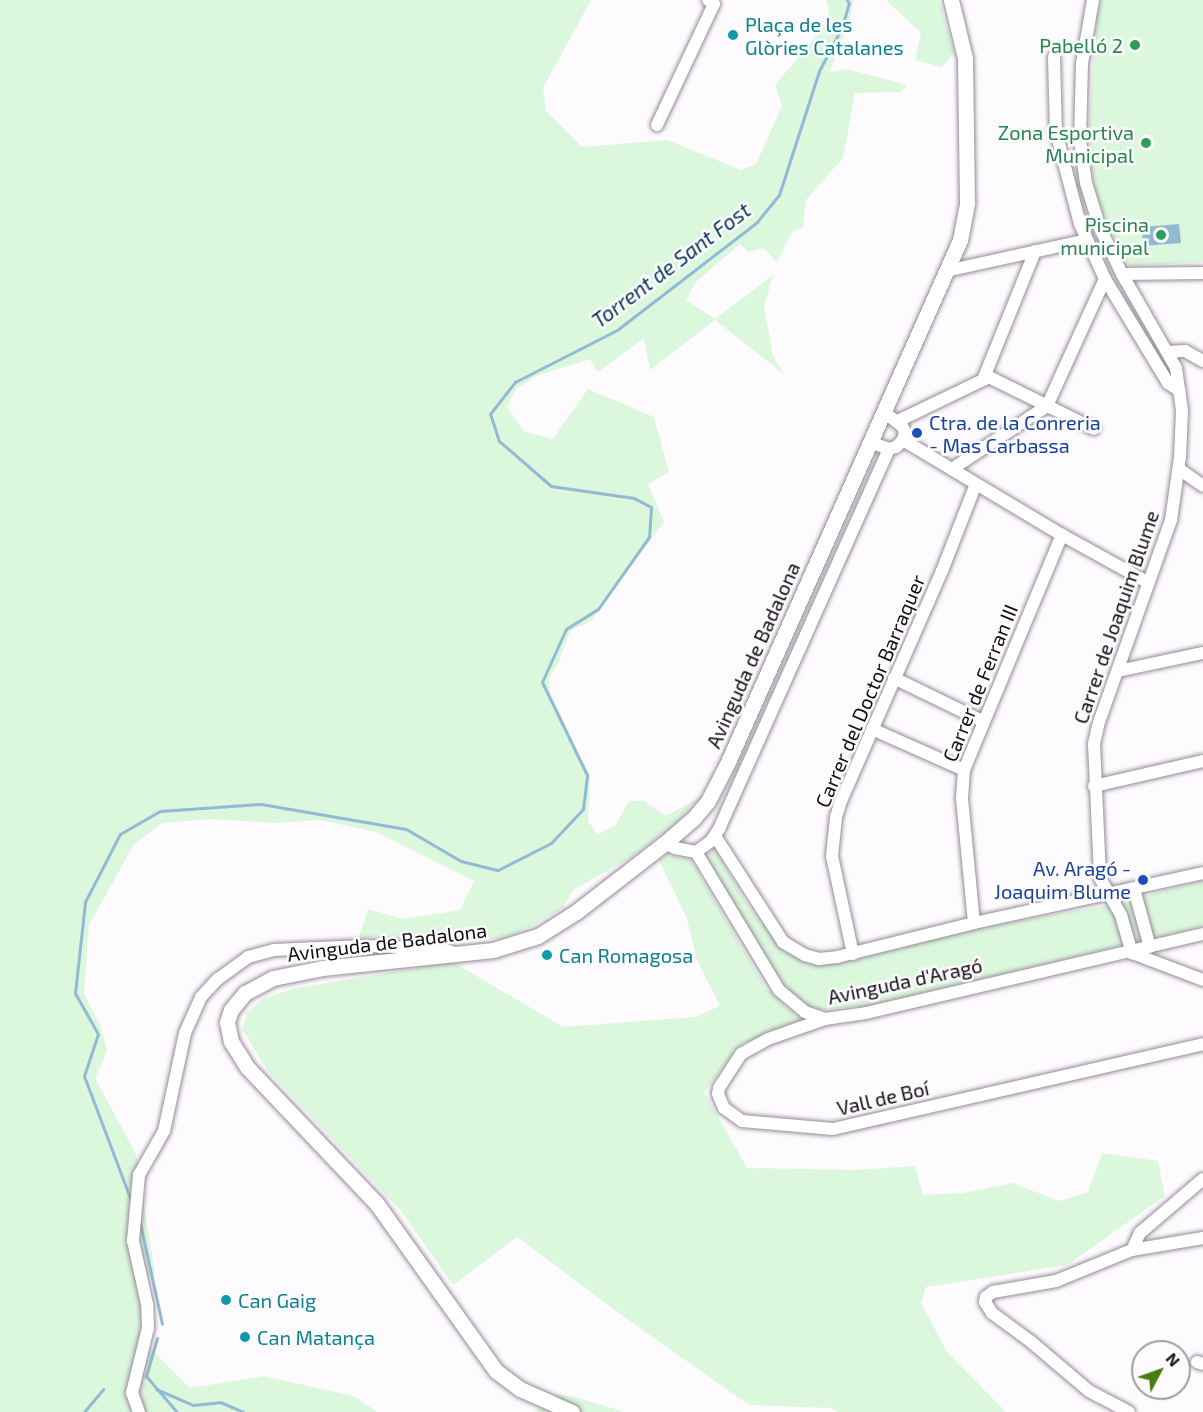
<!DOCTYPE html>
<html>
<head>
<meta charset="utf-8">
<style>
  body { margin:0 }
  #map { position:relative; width:1203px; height:1412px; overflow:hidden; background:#fdfbfe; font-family:"Exo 2",sans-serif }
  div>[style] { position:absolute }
  .green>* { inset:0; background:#dbf7dc }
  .water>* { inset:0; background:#92bad5 }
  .stream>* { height:3px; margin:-1.5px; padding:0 1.5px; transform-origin:1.5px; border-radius:1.5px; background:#92bad5 }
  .roads { filter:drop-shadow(0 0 2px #958a98) drop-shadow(0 0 2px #958a98) }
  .minor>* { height:12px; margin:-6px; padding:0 6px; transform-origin:6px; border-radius:6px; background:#fff }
  .tertiary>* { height:15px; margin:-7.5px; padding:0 7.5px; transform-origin:7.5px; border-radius:7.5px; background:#fff }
  .dots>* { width:16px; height:16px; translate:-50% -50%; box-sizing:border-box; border:3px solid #fdfbfe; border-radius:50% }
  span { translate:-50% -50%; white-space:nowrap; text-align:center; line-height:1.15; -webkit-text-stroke:5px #fdfbfe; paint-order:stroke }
  .culture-label { font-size:20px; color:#0d838f }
  .left { translate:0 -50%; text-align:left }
  .leisure-label { font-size:20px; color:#27864d }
  .right { translate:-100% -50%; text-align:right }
  .transit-label { font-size:20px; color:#164399 }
  .street-label { font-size:20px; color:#110e12 }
  .water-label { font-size:21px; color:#023854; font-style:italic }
  .north { position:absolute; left:1131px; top:1340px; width:60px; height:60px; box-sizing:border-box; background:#fdfbfe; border:2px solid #9f9ca0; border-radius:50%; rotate:49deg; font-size:16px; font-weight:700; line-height:24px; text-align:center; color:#110e12 }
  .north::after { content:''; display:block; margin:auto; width:21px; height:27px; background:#487d10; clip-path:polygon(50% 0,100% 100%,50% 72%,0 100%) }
</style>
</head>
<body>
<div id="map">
  <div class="green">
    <i style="clip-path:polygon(0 0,591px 0,543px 88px,546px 111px,582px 147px,667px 140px,741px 170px,756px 164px,782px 106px,775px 85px,824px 27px,829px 10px,826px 0,854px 0,849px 22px,829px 73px,847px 69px,907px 85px,901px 92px,855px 93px,843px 158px,806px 200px,803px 227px,792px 232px,777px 262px,763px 248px,748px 252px,740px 244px,696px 282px,686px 300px,715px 319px,773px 275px,764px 307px,773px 356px,785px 375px,715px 320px,650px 370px,644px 338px,598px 372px,590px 359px,536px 376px,516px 389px,507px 407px,523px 431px,553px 439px,588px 389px,654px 417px,669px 472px,648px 484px,664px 522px,591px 621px,570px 631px,558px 664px,549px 678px,550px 693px,590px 777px,588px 821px,597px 834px,615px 826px,629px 801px,644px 801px,666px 816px,704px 795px,671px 828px,632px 857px,573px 890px,563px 908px,530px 927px,503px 938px,455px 940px,359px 937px,368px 909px,403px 919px,460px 910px,474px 881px,376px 832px,320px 820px,277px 823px,211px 819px,162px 823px,134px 844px,89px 925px,84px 994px,101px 1027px,107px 1051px,95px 1078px,136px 1154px,155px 1275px,143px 1279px,143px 1341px,190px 1388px,263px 1376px,354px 1396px,377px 1412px,0 1412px)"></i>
    <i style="clip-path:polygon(886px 0,939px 0,954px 53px,942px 67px,915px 60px,921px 33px)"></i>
    <i style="clip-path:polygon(1101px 0,1203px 0,1203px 262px,1131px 266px,1124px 261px,1096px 194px,1091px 165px,1089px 121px,1096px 23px)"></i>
    <i style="clip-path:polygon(714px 848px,746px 902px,785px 952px,817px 964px,850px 961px,974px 929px,1108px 905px,1203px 881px,1203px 926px,871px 1005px,818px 1010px,795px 1000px,780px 985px,705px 856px)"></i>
    <i style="clip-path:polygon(668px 855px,691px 860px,766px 988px,802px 1021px,742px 1044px,704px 1092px,747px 1168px,856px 1170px,915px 1166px,923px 1195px,962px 1193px,1013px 1183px,1059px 1201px,1088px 1192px,1102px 1153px,1158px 1161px,1165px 1196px,1067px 1265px,926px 1287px,921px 1303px,947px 1352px,1006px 1412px,838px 1412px,831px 1408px,749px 1405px,620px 1314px,517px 1237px,453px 1285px,401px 1211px,267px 1070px,242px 1029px,247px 1013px,262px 999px,296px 988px,453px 962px,563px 1027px,695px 1017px,720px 1006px,697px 960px,687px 919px,659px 860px)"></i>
    <i style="clip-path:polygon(554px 1394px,576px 1397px,624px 1412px,535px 1412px)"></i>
  </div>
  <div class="water">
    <i style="clip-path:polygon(1179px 224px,1181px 243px,1143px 246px,1142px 227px)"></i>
  </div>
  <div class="stream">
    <i style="left:132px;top:1203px;width:136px;rotate:-110.7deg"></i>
    <i style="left:84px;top:1076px;width:44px;rotate:-71.6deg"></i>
    <i style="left:98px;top:1034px;width:47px;rotate:-119.3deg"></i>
    <i style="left:75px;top:993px;width:92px;rotate:-83.7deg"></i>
    <i style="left:85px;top:902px;width:76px;rotate:-62.8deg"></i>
    <i style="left:120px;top:834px;width:46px;rotate:-29.9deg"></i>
    <i style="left:160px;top:811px;width:101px;rotate:-4deg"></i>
    <i style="left:261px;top:804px;width:147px;rotate:9.8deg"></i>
    <i style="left:406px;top:829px;width:64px;rotate:30.2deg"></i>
    <i style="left:461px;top:861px;width:38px;rotate:14deg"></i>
    <i style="left:498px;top:870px;width:59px;rotate:-27deg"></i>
    <i style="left:551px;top:843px;width:47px;rotate:-46.7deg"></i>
    <i style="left:583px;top:809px;width:34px;rotate:-83deg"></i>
    <i style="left:587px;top:775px;width:103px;rotate:-115.8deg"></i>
    <i style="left:542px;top:682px;width:58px;rotate:-65.6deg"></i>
    <i style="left:566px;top:629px;width:38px;rotate:-32deg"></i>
    <i style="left:598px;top:609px;width:88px;rotate:-54.7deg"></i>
    <i style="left:649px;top:537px;width:30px;rotate:-86deg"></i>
    <i style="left:651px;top:507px;width:19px;rotate:-152deg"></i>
    <i style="left:634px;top:498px;width:84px;rotate:-171.8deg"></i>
    <i style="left:551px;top:486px;width:69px;rotate:-139.1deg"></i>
    <i style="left:499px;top:441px;width:28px;rotate:-108deg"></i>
    <i style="left:490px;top:414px;width:41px;rotate:-52deg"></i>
    <i style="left:515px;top:382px;width:114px;rotate:-27deg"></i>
    <i style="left:617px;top:330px;width:177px;rotate:-37.6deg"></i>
    <i style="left:757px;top:222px;width:35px;rotate:-51deg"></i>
    <i style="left:779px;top:195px;width:130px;rotate:-72.1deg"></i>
    <i style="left:819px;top:71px;width:50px;rotate:-62.4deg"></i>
    <i style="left:842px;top:27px;width:25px;rotate:-74deg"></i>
    <i style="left:849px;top:3px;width:4px;rotate:-124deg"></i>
    <i style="left:140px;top:1223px;width:103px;rotate:77.7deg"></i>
    <i style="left:157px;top:1338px;width:40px;rotate:106deg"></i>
    <i style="left:146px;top:1376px;width:48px;rotate:49.3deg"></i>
    <i style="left:156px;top:1389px;width:40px;rotate:23.4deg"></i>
    <i style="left:193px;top:1405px;width:27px;rotate:-6deg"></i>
    <i style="left:220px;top:1402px;width:25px;rotate:23deg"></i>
    <i style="left:84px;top:1412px;width:30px;rotate:-50deg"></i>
  </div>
  <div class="roads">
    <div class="minor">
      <i style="left:1093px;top:0;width:65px;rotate:99.8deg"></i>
      <i style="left:1082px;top:64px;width:76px;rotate:91.5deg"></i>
      <i style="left:1080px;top:140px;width:43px;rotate:82.1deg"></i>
      <i style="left:1086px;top:183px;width:47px;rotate:72.7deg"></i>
      <i style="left:1100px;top:228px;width:51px;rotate:64.4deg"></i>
      <i style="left:1122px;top:274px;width:108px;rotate:60.1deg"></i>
      <i style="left:1176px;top:368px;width:42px;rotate:81.9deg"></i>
      <i style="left:1182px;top:410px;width:47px;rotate:92.4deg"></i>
      <i style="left:1180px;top:457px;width:64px;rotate:98.1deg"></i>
      <i style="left:1171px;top:520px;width:214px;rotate:109.6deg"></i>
      <i style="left:1099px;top:722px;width:23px;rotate:103deg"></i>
      <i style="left:1094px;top:744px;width:134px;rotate:87.4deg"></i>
      <i style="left:1100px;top:878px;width:43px;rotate:60.4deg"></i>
      <i style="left:1121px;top:915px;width:40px;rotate:74deg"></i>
      <i style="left:1054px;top:57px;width:75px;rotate:88.5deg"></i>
      <i style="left:1056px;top:132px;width:95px;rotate:75.4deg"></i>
      <i style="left:1080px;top:224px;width:60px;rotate:65.6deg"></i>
      <i style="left:1105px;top:279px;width:122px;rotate:58.8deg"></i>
      <i style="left:1168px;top:383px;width:14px;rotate:34deg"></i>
      <i style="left:657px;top:125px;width:134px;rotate:-64.8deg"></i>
      <i style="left:714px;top:4px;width:7px;rotate:-146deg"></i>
      <i style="left:946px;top:271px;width:144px;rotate:-12.4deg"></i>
      <i style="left:1122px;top:274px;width:81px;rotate:-0.7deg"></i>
      <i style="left:1169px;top:352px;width:16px;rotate:-4deg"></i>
      <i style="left:1185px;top:351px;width:21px;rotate:29deg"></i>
      <i style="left:983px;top:380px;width:139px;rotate:-68deg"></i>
      <i style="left:898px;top:421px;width:101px;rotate:-25.8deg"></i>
      <i style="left:989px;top:377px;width:117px;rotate:26.3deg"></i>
      <i style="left:903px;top:440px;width:185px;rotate:30.9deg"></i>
      <i style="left:1062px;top:535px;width:99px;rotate:28.9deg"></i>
      <i style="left:870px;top:442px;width:20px;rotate:20deg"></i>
      <i style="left:889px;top:449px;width:7px;rotate:-16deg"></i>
      <i style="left:896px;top:447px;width:10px;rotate:-45deg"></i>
      <i style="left:903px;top:440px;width:8px;rotate:-76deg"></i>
      <i style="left:905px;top:432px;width:7px;rotate:-117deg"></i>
      <i style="left:902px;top:426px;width:24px;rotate:-142deg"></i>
      <i style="left:952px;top:469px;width:114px;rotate:-33.6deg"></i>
      <i style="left:1047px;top:406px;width:140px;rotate:-65.5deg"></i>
      <i style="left:1179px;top:469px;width:29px;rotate:35deg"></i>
      <i style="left:1118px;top:671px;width:87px;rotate:-12deg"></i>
      <i style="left:894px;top:678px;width:98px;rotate:26deg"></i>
      <i style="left:872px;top:729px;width:101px;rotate:24deg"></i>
      <i style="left:1094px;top:786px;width:112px;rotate:-12.9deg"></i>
      <i style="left:715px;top:836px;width:126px;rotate:57.3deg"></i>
      <i style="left:783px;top:942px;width:26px;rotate:31deg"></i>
      <i style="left:805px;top:955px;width:15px;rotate:16deg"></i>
      <i style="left:819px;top:959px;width:18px;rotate:-6deg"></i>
      <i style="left:837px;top:957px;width:141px;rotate:-13.9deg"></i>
      <i style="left:974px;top:923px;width:234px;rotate:-12.3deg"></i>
      <i style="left:665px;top:843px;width:11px;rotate:27deg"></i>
      <i style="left:675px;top:848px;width:21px;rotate:11deg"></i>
      <i style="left:696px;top:852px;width:161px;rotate:59deg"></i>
      <i style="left:779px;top:990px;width:34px;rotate:40deg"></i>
      <i style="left:805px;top:1012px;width:21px;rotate:19deg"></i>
      <i style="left:825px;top:1019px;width:41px;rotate:-8.3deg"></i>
      <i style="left:866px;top:1013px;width:346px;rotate:-13.2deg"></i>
      <i style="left:696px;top:852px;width:19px;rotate:-36deg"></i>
      <i style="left:711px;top:841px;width:14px;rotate:-56deg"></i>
      <i style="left:719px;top:829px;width:416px;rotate:-65.9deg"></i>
      <i style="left:1134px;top:889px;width:60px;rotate:74.6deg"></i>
      <i style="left:974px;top:923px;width:126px;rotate:-95.5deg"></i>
      <i style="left:962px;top:798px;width:28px;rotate:-86deg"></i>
      <i style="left:964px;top:770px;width:255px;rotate:-67.4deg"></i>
      <i style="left:1132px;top:953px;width:76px;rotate:20.8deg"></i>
      <i style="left:853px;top:954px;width:100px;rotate:-102.1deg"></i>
      <i style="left:832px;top:856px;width:39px;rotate:-84deg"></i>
      <i style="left:836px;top:817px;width:17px;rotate:-73deg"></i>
      <i style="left:841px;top:801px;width:251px;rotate:-66.3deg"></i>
      <i style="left:942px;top:571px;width:93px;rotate:-68.7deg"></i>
      <i style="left:825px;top:1019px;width:60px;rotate:160.7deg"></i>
      <i style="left:768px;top:1039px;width:31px;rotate:151deg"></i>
      <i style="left:741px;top:1054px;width:40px;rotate:122.9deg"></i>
      <i style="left:719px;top:1088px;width:6px;rotate:99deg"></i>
      <i style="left:718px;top:1094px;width:15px;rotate:67deg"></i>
      <i style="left:724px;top:1108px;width:22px;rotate:36deg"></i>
      <i style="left:742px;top:1121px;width:91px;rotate:5deg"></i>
      <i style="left:833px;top:1129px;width:380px;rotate:-12.9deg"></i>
      <i style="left:1132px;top:1250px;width:72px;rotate:-9.6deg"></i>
      <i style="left:1197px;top:1362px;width:6px;rotate:18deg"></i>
      <i style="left:139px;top:1412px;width:20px;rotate:-110deg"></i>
      <i style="left:132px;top:1393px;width:67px;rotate:-76.2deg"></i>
      <i style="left:148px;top:1328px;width:24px;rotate:-92deg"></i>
      <i style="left:147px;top:1304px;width:65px;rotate:-102.5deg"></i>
      <i style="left:133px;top:1241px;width:66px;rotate:-84.8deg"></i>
      <i style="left:139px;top:1175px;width:51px;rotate:-60.4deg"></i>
      <i style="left:164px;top:1131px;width:100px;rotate:-77.9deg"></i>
      <i style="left:185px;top:1033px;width:39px;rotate:-66deg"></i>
      <i style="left:201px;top:997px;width:25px;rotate:-47deg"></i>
      <i style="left:218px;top:979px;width:37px;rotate:-36deg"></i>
      <i style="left:248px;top:957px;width:27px;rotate:-15deg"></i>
      <i style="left:274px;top:950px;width:90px;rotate:-2.5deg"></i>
      <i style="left:364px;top:946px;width:72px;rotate:1.6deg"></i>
      <i style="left:436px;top:948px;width:16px;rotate:14deg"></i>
      <i style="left:1129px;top:1412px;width:45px;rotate:-152.3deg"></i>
      <i style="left:1089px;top:1391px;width:77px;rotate:-139.7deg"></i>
      <i style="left:1030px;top:1341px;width:47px;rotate:-143.6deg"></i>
      <i style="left:992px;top:1313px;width:13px;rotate:-122deg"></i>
      <i style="left:985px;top:1302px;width:5px;rotate:-79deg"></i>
      <i style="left:986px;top:1297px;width:9px;rotate:-36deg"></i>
      <i style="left:993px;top:1292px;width:64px;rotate:-9.9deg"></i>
      <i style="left:1056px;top:1281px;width:82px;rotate:-22.2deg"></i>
      <i style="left:1132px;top:1250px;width:19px;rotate:-65deg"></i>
      <i style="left:1140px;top:1233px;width:83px;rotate:-40.6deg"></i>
    </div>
    <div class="tertiary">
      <i style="left:572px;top:1412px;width:57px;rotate:-156.1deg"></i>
      <i style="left:520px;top:1389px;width:30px;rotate:-143deg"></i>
      <i style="left:496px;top:1371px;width:206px;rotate:-125.5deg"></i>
      <i style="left:376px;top:1203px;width:187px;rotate:-133.5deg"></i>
      <i style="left:247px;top:1067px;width:31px;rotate:-122deg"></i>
      <i style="left:231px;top:1041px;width:19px;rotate:-102deg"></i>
      <i style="left:227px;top:1022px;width:13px;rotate:-72deg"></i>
      <i style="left:231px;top:1010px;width:22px;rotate:-51deg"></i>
      <i style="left:245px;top:993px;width:32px;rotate:-28deg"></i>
      <i style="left:273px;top:978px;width:50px;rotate:-11.5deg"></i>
      <i style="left:322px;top:968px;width:172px;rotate:-6deg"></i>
      <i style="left:493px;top:950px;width:47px;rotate:-17.3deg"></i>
      <i style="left:538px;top:936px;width:45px;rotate:-32.3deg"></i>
      <i style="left:576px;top:912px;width:113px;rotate:-37.8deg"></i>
      <i style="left:665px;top:843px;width:37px;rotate:-41deg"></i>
      <i style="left:693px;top:819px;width:23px;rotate:-50deg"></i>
      <i style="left:708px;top:801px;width:42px;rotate:-62.8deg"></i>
      <i style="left:727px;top:764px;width:573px;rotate:-66.03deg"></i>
      <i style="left:960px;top:240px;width:38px;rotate:-79deg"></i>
      <i style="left:967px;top:203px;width:145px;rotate:-90.8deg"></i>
      <i style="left:965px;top:58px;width:60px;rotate:-103.6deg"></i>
    </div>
  </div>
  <div class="dots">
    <i style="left:733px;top:35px;background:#0f9aa8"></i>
    <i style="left:1135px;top:45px;background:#2e9e5b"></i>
    <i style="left:1146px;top:143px;background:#2e9e5b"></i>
    <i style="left:1161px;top:235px;background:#2e9e5b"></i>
    <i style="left:917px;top:433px;background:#1a4fb4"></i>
    <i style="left:1143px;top:880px;background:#1a4fb4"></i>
    <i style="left:547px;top:955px;background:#0f9aa8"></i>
    <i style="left:226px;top:1300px;background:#0f9aa8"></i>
    <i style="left:245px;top:1337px;background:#0f9aa8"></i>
  </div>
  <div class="culture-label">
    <span class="left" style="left:745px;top:36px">Plaça de les<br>Glòries Catalanes</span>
    <span class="left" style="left:559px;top:955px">Can Romagosa</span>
    <span class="left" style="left:238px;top:1300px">Can Gaig</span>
    <span class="left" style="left:257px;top:1337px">Can Matança</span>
  </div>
  <div class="leisure-label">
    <span class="right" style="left:1123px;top:45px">Pabelló 2</span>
    <span class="right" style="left:1134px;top:144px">Zona Esportiva<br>Municipal</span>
    <span class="right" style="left:1149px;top:236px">Piscina<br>municipal</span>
  </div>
  <div class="transit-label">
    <span class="left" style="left:929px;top:434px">Ctra. de la Conreria<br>- Mas Carbassa</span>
    <span class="right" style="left:1131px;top:880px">Av. Aragó -<br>Joaquim Blume</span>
  </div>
  <div class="street-label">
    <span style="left:1116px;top:617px;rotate:-71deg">Carrer de Joaquim Blume</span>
    <span style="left:753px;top:655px;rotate:-66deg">Avinguda de Badalona</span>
    <span style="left:980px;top:683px;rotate:-68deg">Carrer de Ferran III</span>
    <span style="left:870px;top:691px;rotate:-67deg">Carrer del Doctor Barraquer</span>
    <span style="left:387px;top:942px;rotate:-7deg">Avinguda de Badalona</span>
    <span style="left:905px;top:981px;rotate:-12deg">Avinguda d'Aragó</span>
    <span style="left:883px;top:1098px;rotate:-13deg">Vall de Boí</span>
  </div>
  <div class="water-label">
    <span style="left:671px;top:265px;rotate:-37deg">Torrent de Sant Fost</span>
  </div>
  <div class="north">N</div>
</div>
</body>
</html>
